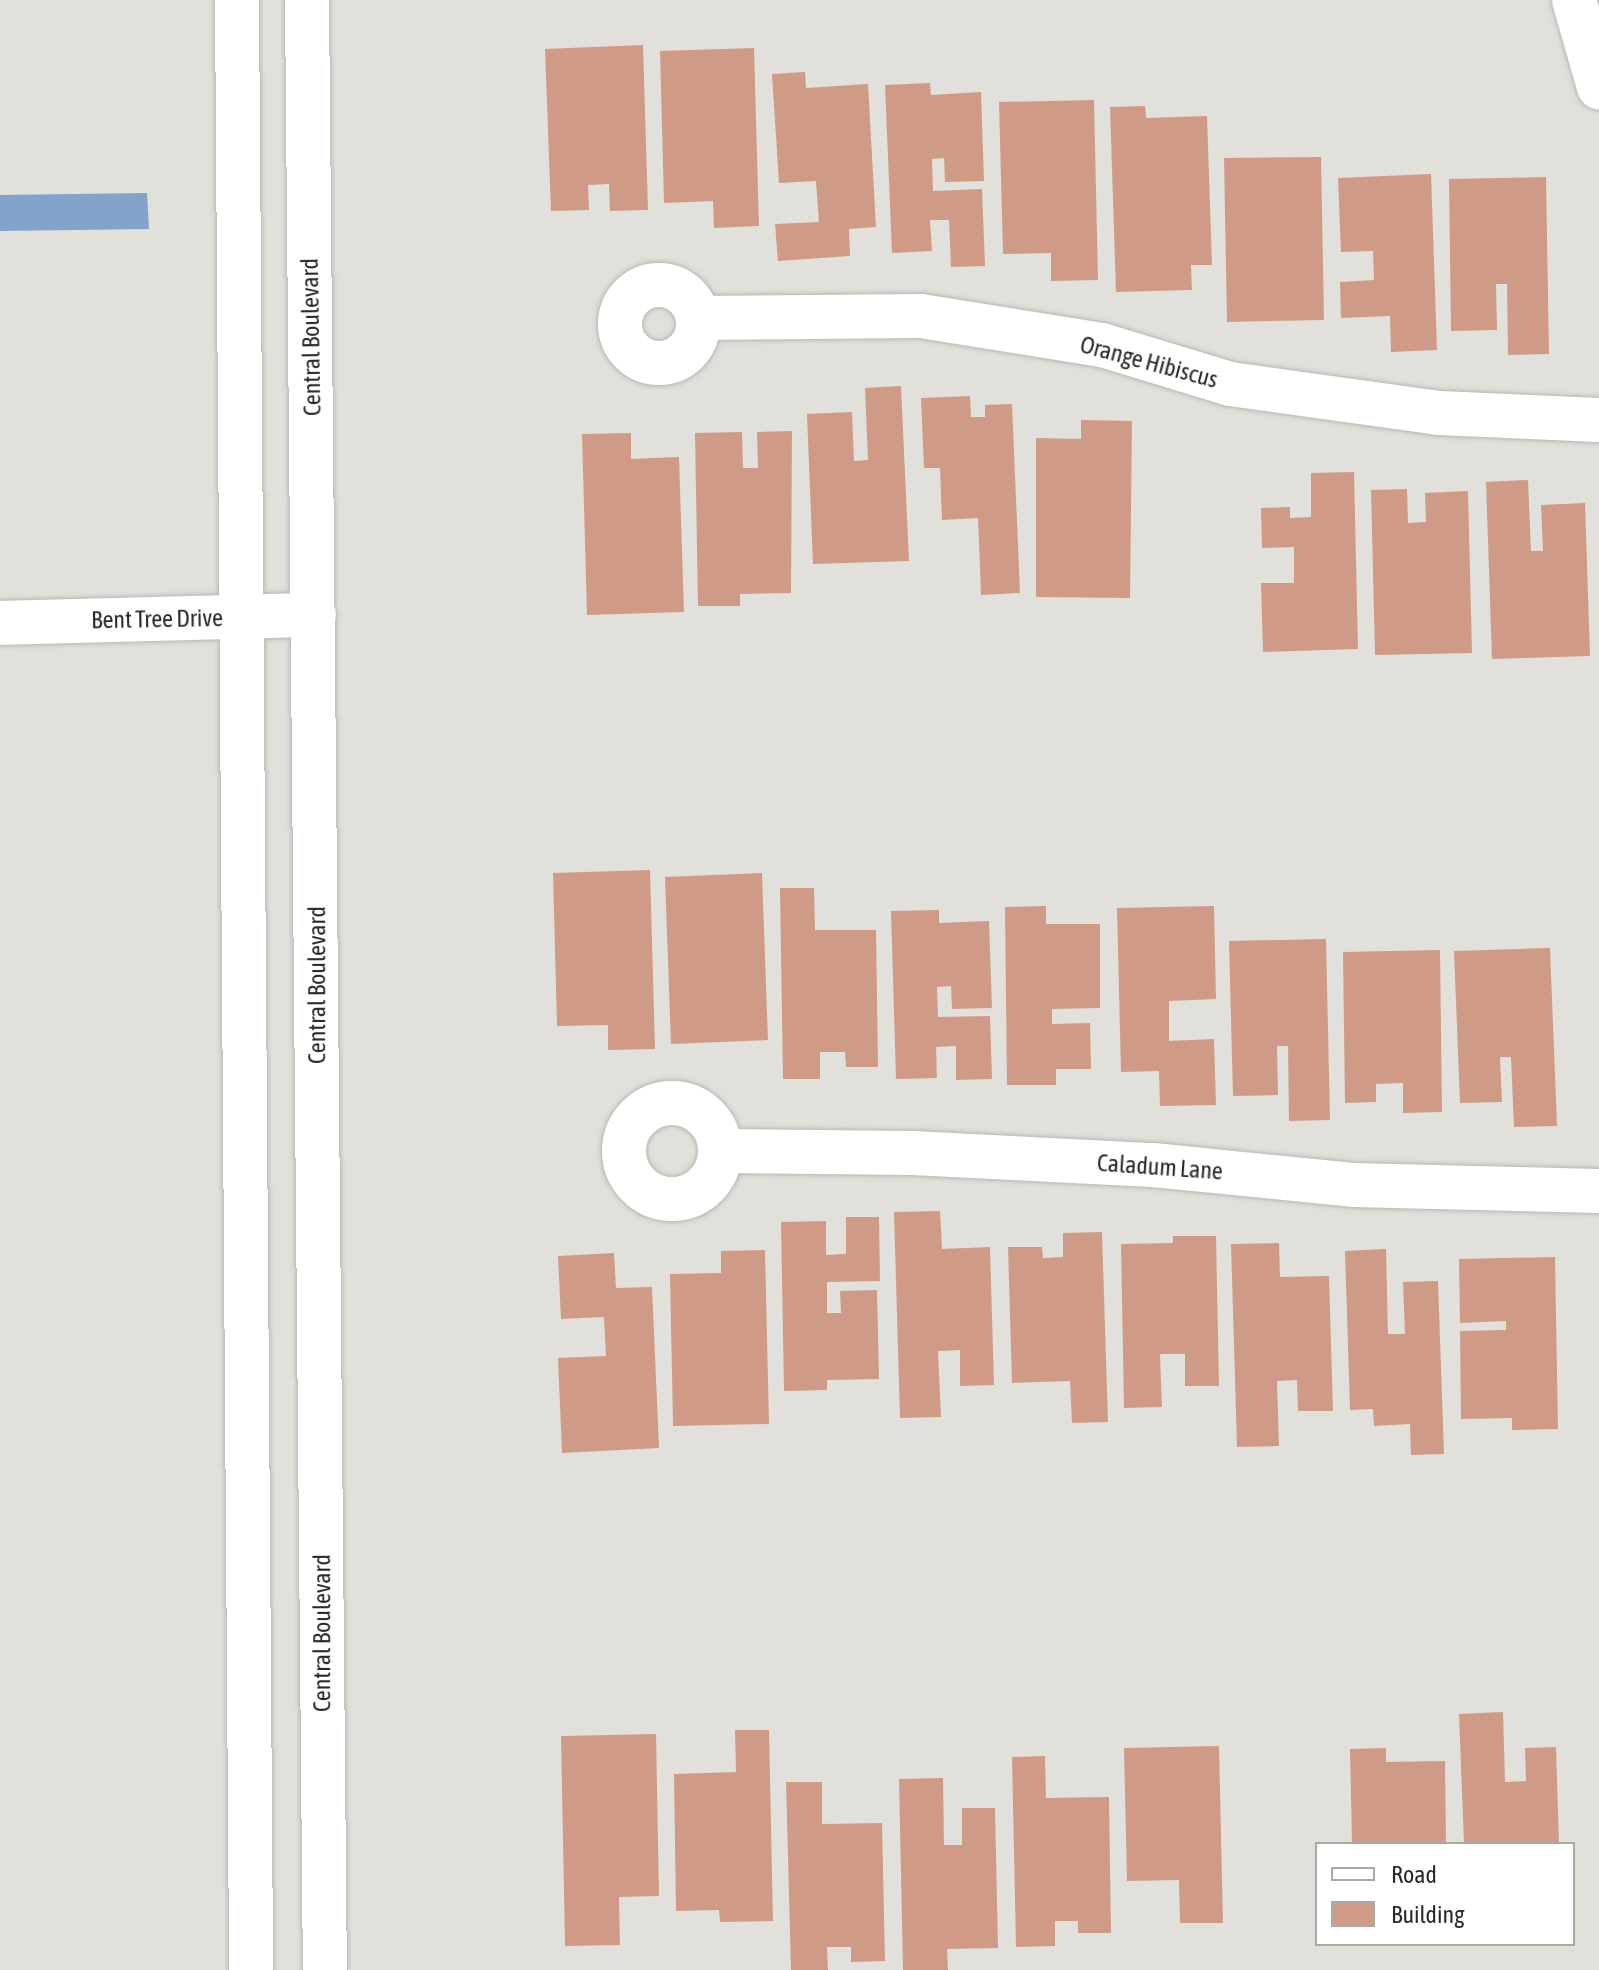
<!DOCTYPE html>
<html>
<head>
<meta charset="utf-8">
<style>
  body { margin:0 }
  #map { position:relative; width:1599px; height:1970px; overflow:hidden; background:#e1e0db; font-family:"Asap Condensed",sans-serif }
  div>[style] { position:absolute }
  .water>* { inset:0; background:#82a3cb }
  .building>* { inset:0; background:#cf9b87 }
  .roads { filter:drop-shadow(0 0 2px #b9b8b3) drop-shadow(0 0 2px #b9b8b3) }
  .minor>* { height:44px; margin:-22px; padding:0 22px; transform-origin:22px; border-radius:22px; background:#fff }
  .minor>.ring { margin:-22px; padding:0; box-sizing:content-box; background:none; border:44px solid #fff; border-radius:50% }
  span { translate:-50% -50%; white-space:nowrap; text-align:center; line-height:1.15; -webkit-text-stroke:6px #fff; paint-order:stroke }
  .street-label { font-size:24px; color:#292826 }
  .legend { position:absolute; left:1315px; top:1842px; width:260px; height:104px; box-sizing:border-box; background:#fff; border:2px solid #a9a9a8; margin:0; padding:10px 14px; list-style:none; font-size:24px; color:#292826 }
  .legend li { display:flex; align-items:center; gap:16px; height:40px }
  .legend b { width:40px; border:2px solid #a9a9a8 }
</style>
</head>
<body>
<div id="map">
  <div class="water">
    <i style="clip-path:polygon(147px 193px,149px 229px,0 231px,0 195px)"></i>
  </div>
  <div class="building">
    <i style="clip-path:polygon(643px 45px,648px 210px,610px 211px,609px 184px,588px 185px,589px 210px,551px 211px,545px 49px)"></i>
    <i style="clip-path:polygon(754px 48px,759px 226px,714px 228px,713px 201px,664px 203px,660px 51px)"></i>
    <i style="clip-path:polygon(805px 72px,806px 88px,868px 84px,876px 227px,849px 229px,850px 256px,778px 261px,775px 224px,819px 222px,816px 181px,779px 183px,772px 74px)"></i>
    <i style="clip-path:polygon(930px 83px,931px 95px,981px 92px,984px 181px,945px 182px,944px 158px,932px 159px,933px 191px,982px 189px,985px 266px,951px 267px,949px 220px,930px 220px,932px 251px,892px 253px,885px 85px)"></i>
    <i style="clip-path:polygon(1094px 100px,1098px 280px,1051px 281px,1051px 253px,1003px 254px,999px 102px)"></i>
    <i style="clip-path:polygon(1145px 106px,1146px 118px,1207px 116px,1212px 265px,1191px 265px,1192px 290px,1116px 292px,1110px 107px)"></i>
    <i style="clip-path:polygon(1321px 157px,1324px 320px,1227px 322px,1224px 158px)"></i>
    <i style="clip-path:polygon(1431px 174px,1437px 350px,1391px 352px,1390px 316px,1341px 318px,1340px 282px,1374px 280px,1373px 251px,1341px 252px,1338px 178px)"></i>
    <i style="clip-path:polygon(1546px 177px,1549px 354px,1508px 355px,1507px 284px,1496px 284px,1497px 330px,1451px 331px,1449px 179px)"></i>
    <i style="clip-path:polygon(901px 386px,909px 561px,813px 564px,807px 414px,852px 412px,854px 461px,868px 460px,865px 388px)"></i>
    <i style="clip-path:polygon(970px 396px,971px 417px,985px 417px,985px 405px,1012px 404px,1020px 593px,981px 595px,978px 518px,942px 520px,940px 468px,924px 468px,921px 398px)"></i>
    <i style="clip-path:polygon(1081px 420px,1132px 421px,1130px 598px,1036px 597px,1036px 438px,1081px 439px)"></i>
    <i style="clip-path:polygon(792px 431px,791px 593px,740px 594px,740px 606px,698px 606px,695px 433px,742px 432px,743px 468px,758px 468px,757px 432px)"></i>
    <i style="clip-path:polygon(631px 433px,631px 459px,679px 457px,684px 612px,587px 615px,582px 434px)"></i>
    <i style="clip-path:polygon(1354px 472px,1358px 649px,1263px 652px,1261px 583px,1294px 583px,1294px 547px,1262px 548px,1261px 508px,1290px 507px,1290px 518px,1311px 517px,1311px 473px)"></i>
    <i style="clip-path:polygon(1528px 480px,1531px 551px,1543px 551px,1541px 505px,1585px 503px,1590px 656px,1492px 659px,1486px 482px)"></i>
    <i style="clip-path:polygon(1407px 489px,1408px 523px,1426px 522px,1425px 493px,1468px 491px,1472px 653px,1375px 655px,1371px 490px)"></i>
    <i style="clip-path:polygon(650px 870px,655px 1049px,608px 1050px,608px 1025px,557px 1026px,553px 873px)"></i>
    <i style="clip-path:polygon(762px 873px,768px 1040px,671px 1044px,665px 877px)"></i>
    <i style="clip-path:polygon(780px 888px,814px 888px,815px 930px,876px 930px,878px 1067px,846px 1067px,845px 1052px,820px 1052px,820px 1079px,783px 1079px)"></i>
    <i style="clip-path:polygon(1046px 906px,1046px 924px,1100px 924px,1100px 1008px,1052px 1009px,1052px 1024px,1090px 1023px,1091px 1069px,1056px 1069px,1056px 1085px,1007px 1085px,1005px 907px)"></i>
    <i style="clip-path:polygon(1214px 906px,1216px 999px,1169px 1001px,1169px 1041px,1214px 1039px,1216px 1105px,1160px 1106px,1159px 1071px,1121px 1072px,1117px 908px)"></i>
    <i style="clip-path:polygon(939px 910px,939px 923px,989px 921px,992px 1008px,952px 1009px,951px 986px,937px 987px,938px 1017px,990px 1016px,992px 1079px,956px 1080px,956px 1046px,936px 1047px,937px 1078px,896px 1079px,891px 911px)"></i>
    <i style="clip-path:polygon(1326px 939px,1330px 1120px,1289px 1121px,1288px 1046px,1277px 1046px,1278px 1095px,1233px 1096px,1229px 941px)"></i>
    <i style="clip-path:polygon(1550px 948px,1557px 1126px,1514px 1127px,1511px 1057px,1500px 1057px,1502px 1102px,1460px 1103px,1454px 951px)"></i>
    <i style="clip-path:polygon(1440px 950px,1442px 1112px,1403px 1113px,1403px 1083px,1376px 1084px,1376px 1102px,1345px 1103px,1343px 952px)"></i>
    <i style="clip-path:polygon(940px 1211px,942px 1249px,990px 1247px,994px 1385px,960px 1386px,960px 1350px,938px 1351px,941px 1417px,900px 1418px,894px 1212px)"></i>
    <i style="clip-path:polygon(846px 1217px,879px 1217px,880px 1281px,827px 1282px,827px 1313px,841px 1313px,840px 1291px,877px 1290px,879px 1379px,827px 1380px,827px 1390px,784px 1391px,781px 1222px,826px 1221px,826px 1255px,846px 1254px)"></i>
    <i style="clip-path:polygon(1102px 1232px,1108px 1422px,1072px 1423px,1070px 1381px,1012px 1383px,1008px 1247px,1042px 1247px,1043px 1258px,1063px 1257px,1063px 1233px)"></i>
    <i style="clip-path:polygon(1173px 1236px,1216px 1236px,1219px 1386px,1185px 1386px,1185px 1354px,1160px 1354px,1162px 1407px,1124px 1408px,1121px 1244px,1173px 1243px)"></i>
    <i style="clip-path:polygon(1279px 1243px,1280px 1277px,1329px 1276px,1333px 1411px,1298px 1411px,1297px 1380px,1277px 1381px,1279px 1446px,1237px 1447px,1231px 1244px)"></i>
    <i style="clip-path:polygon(1386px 1249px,1388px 1334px,1405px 1334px,1403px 1282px,1438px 1281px,1444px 1454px,1411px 1455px,1410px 1424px,1374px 1426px,1373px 1409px,1350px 1410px,1345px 1251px)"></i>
    <i style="clip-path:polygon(765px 1250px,769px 1424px,673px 1426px,670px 1274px,721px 1273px,721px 1251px)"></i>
    <i style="clip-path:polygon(614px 1253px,616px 1288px,652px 1287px,659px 1448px,562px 1453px,558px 1358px,606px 1356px,604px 1317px,561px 1319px,558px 1256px)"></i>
    <i style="clip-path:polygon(1555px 1257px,1558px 1429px,1512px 1430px,1512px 1418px,1461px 1419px,1460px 1331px,1506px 1330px,1506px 1321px,1460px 1323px,1459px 1259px)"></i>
    <i style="clip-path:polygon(1503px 1712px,1505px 1782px,1526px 1781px,1525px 1748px,1556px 1747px,1559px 1844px,1464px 1844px,1459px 1714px)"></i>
    <i style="clip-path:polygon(735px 1730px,769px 1730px,773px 1921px,720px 1922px,719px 1910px,676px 1911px,674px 1774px,736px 1772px)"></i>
    <i style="clip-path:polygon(656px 1734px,659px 1896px,619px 1897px,620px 1945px,565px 1946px,561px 1736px)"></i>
    <i style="clip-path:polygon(1219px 1746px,1223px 1923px,1180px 1923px,1179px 1880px,1127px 1881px,1124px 1748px)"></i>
    <i style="clip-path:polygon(1386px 1748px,1386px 1762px,1445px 1761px,1446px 1844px,1352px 1844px,1350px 1749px)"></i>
    <i style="clip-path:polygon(1045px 1756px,1046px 1798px,1109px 1797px,1111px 1933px,1078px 1933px,1078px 1921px,1055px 1921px,1055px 1946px,1016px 1947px,1012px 1757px)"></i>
    <i style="clip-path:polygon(943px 1778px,944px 1845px,962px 1845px,962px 1808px,995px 1808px,998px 1948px,947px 1949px,948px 1970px,903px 1970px,899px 1779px)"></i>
    <i style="clip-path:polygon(786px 1782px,822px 1782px,822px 1824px,882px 1823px,885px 1961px,851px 1962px,851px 1947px,827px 1947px,828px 1970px,791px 1970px)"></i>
  </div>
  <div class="roads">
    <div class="minor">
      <i style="left:237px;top:0;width:1970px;rotate:89.59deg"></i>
      <i style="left:307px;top:0;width:1970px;rotate:89.48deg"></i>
      <i style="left:1574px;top:0;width:91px;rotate:74deg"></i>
      <i class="ring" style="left:620px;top:285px;width:34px;height:34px"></i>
      <i style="left:698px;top:318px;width:223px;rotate:-0.5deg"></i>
      <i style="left:921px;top:316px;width:183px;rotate:9.1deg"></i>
      <i style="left:1102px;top:345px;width:134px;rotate:16.9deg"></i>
      <i style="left:1230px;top:384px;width:211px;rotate:7.9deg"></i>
      <i style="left:1439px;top:413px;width:160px;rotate:2.5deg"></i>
      <i style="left:0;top:623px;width:314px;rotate:-1.5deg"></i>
      <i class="ring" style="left:624px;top:1103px;width:52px;height:52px"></i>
      <i style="left:721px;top:1151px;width:192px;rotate:0.6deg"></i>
      <i style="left:913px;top:1153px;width:240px;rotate:2.9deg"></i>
      <i style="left:1153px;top:1165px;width:201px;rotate:5.7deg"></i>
      <i style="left:1353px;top:1185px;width:246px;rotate:1.4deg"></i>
    </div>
  </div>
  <div class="street-label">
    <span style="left:311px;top:337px;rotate:-91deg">Central Boulevard</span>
    <span style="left:1149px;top:362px;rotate:15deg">Orange Hibiscus</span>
    <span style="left:157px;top:619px;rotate:-1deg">Bent Tree Drive</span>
    <span style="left:317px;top:985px;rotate:-90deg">Central Boulevard</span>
    <span style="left:1160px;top:1167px;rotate:4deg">Caladum Lane</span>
    <span style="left:322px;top:1633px;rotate:-90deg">Central Boulevard</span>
  </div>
  <ul class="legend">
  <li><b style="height:10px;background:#fff"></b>Road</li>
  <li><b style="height:22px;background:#cf9b87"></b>Building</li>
  </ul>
</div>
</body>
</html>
